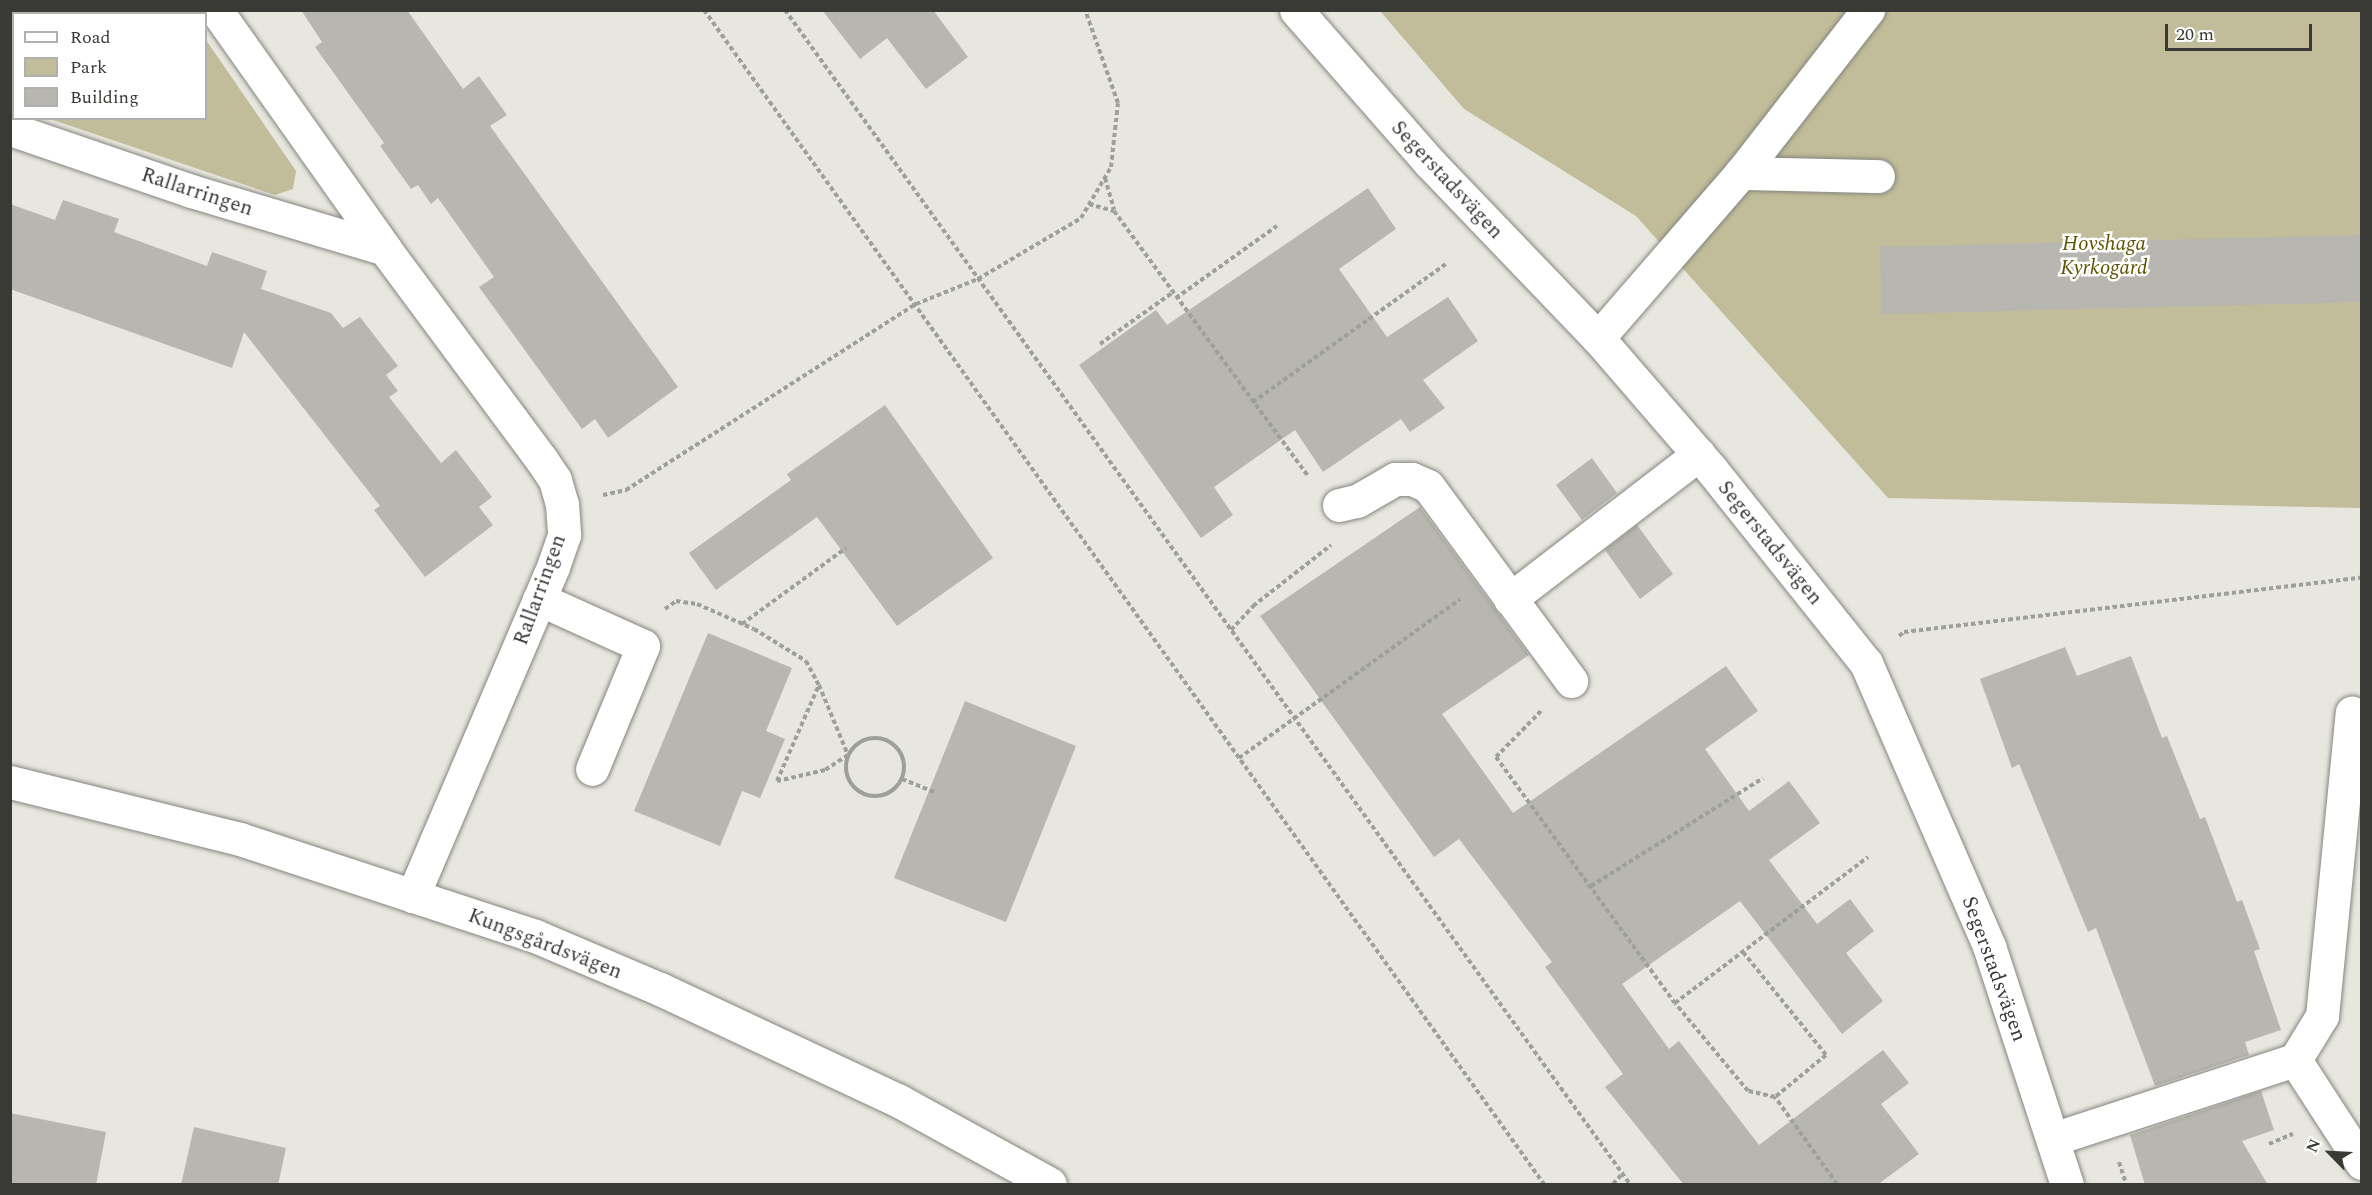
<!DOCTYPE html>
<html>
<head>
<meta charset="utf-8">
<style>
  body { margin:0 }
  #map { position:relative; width:2372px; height:1195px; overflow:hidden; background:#e7e7e0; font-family:Spectral,serif }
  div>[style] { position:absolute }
  .green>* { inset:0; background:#c1bd9a }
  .building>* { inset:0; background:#b7b6b0 }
  .path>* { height:4px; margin-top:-2px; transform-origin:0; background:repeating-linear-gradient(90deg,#9f9f99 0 4.5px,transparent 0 7.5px) }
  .path>.ring { margin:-2px; padding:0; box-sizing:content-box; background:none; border:4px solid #9f9f99; border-radius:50% }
  .roads { filter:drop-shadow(0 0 2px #86857f) drop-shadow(0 0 2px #86857f) }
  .minor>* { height:33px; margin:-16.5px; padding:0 16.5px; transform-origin:16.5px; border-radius:16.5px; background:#fff }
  span { translate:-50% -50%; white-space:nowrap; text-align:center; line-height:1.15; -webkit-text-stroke:5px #fff; paint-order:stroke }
  .street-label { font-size:21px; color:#393936 }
  .park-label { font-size:21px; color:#5e5400; font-style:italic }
  .frame { position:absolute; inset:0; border:12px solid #393936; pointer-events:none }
  .legend { position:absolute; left:12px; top:12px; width:195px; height:108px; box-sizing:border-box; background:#fff; border:2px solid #b0b0af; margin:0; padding:8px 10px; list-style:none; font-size:18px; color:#393936 }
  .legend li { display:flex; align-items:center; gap:12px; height:30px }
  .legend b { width:30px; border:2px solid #b0b0af }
  .north { position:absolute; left:2300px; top:1123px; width:60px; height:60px; -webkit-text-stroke:4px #fff; paint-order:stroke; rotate:294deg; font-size:16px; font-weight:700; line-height:24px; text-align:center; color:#393936 }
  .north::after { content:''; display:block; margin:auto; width:21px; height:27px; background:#393936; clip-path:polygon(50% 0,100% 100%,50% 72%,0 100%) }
  .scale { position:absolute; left:2165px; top:24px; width:147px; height:27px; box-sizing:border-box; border:3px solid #393936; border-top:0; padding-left:8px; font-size:18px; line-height:21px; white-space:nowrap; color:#393936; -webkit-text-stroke:4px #fff; paint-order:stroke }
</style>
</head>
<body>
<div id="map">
  <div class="green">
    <i style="clip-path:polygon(185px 10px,187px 13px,14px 14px,13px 106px,11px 105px,11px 11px)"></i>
    <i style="clip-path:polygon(1380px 11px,2361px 11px,2361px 508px,1888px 498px,1636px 216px,1464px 109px)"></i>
    <i style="clip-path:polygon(206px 40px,296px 171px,293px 189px,275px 195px,50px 119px,206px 118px)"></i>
  </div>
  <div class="building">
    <i style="clip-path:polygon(301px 10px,407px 10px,463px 89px,479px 76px,507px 115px,490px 126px,678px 387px,608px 438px,595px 419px,582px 429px,479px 287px,494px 277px,438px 198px,431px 204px,418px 185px,411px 189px,380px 146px,384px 143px,315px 47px,322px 42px)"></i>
    <i style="clip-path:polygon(822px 10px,933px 10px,968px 57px,926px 89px,887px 38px,860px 59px)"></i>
    <i style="clip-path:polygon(1368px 188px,1396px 229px,1339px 269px,1387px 337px,1448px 297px,1478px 341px,1423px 380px,1445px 408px,1410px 432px,1401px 419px,1323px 472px,1295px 430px,1214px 487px,1233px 515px,1201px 538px,1079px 365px,1156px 310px,1167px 325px)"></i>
    <i style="clip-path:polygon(63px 200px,119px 219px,114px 232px,207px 266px,212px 252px,267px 271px,261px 289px,331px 313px,343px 328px,360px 317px,398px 366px,386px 375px,398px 391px,389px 397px,441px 463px,456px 450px,492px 497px,479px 507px,493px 525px,425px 577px,374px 510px,380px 506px,244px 332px,232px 368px,10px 289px,10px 204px,55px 220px)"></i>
    <i style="clip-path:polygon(2361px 235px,2361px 302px,1882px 314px,1880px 247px)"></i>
    <i style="clip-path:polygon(885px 405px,993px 558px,897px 626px,817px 517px,716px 590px,689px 553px,791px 480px,787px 474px)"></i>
    <i style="clip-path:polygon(1592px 458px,1617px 493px,1582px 520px,1556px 485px)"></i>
    <i style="clip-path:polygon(1420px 507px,1529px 655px,1442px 714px,1513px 813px,1726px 666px,1758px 711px,1705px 749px,1749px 811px,1789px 781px,1820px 823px,1769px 860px,1817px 924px,1850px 899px,1874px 931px,1846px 953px,1883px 1001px,1842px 1034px,1740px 901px,1622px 984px,1669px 1049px,1679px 1041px,1759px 1145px,1883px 1050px,1909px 1083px,1881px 1104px,1919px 1154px,1877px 1185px,1684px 1185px,1605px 1087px,1623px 1074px,1545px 967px,1552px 962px,1459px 839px,1434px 857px,1260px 616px)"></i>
    <i style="clip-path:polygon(1637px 525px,1673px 574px,1640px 599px,1605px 550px)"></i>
    <i style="clip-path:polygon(708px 633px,792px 668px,766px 731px,785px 739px,760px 798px,742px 791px,720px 846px,634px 811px)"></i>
    <i style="clip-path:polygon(2065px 647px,2077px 676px,2131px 656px,2162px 738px,2167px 736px,2200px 819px,2205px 817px,2237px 902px,2242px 900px,2260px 949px,2254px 951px,2281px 1030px,2245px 1042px,2249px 1055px,2155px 1086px,2096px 928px,2088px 932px,2019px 764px,2012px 768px,1980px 679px)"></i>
    <i style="clip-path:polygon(965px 701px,1076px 746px,1006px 922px,894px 878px)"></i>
    <i style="clip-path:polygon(2261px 1091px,2274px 1130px,2242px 1141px,2268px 1185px,2145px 1185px,2130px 1135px)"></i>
    <i style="clip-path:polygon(10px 1113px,106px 1132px,96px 1185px,10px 1185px)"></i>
    <i style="clip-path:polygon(194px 1127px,286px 1148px,278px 1185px,181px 1185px)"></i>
  </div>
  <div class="path">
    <i style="left:704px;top:10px;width:1444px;rotate:54.42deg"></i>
    <i style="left:785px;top:10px;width:1446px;rotate:54.26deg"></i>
    <i style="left:1105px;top:178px;width:33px;rotate:74deg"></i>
    <i style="left:1089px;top:204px;width:26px;rotate:16deg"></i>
    <i style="left:1114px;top:211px;width:328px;rotate:53.8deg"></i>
    <i style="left:1176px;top:298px;width:124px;rotate:-35.5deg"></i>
    <i style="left:1100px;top:344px;width:88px;rotate:-35.3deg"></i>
    <i style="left:1253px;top:402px;width:237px;rotate:-35.6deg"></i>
    <i style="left:603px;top:495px;width:24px;rotate:-12deg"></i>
    <i style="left:626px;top:490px;width:345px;rotate:-32.7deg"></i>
    <i style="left:916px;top:304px;width:67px;rotate:-22deg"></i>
    <i style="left:978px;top:279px;width:120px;rotate:-30.6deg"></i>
    <i style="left:1081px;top:218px;width:59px;rotate:-59.5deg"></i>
    <i style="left:1111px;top:167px;width:64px;rotate:-83.8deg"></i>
    <i style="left:1118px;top:103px;width:99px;rotate:-109.5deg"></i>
    <i style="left:665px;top:609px;width:14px;rotate:-36deg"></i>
    <i style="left:676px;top:601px;width:21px;rotate:8deg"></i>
    <i style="left:697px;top:604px;width:62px;rotate:23.7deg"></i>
    <i style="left:754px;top:629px;width:61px;rotate:31.6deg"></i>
    <i style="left:806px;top:661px;width:27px;rotate:62deg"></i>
    <i style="left:819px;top:685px;width:76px;rotate:67.5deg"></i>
    <i style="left:848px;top:755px;width:27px;rotate:147deg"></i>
    <i style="left:825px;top:770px;width:49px;rotate:167.1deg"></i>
    <i style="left:777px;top:781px;width:105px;rotate:-66.4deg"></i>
    <i style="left:742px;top:624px;width:129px;rotate:-36.2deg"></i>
    <i style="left:1231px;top:630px;width:33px;rotate:-47deg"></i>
    <i style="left:1253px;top:606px;width:99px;rotate:-38deg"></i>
    <i style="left:1899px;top:636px;width:6px;rotate:-39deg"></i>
    <i style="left:1904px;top:632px;width:461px;rotate:-6.8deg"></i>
    <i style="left:1541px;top:711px;width:64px;rotate:134.4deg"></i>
    <i style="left:1496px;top:757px;width:304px;rotate:54deg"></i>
    <i class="ring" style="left:846px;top:738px;width:54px;height:54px"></i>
    <i style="left:1239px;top:758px;width:272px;rotate:-35.7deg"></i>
    <i style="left:902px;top:779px;width:35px;rotate:22deg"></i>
    <i style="left:1591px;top:886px;width:203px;rotate:-32.1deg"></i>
    <i style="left:1743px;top:952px;width:132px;rotate:51.1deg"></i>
    <i style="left:1826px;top:1055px;width:66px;rotate:140.5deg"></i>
    <i style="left:2269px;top:1144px;width:26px;rotate:-23deg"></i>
    <i style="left:2119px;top:1162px;width:23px;rotate:72deg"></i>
    <i style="left:1613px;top:1184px;width:15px;rotate:-48deg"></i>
    <i style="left:1837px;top:1184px;width:107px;rotate:-125.5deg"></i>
    <i style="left:1775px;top:1097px;width:28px;rotate:-167deg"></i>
    <i style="left:1748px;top:1091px;width:114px;rotate:-129.7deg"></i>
    <i style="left:1675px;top:1003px;width:242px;rotate:-37.1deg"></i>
  </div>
  <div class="roads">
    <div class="minor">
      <i style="left:216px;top:10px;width:293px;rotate:54.7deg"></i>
      <i style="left:385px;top:249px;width:262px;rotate:53.4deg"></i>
      <i style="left:541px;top:459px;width:25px;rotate:56deg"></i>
      <i style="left:555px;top:480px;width:25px;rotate:74deg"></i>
      <i style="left:562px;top:504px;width:31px;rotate:86deg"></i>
      <i style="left:564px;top:535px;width:34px;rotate:109deg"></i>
      <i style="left:553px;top:567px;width:358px;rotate:113.1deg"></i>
      <i style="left:1296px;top:10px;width:203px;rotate:48.8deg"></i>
      <i style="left:1430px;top:163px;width:243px;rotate:46.2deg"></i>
      <i style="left:1598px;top:338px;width:173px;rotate:49.2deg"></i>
      <i style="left:1711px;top:469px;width:248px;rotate:51.4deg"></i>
      <i style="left:1866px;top:663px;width:309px;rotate:66.5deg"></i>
      <i style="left:1989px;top:946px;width:250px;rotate:71.9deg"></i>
      <i style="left:10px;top:129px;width:191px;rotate:18.9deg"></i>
      <i style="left:191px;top:191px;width:202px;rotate:16.6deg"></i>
      <i style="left:1741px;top:173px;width:137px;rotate:1.3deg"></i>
      <i style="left:1598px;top:338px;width:218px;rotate:-49.1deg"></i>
      <i style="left:1741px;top:173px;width:207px;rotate:-52.1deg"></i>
      <i style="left:1339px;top:505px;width:18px;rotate:-13deg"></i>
      <i style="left:1357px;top:501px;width:44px;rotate:-30.1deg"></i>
      <i style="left:1395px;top:479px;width:17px"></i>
      <i style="left:1412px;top:479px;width:17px;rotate:24deg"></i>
      <i style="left:1428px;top:486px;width:242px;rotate:53.7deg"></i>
      <i style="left:539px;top:599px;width:114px;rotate:24.3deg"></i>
      <i style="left:643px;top:646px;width:133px;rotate:112.5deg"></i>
      <i style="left:1510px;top:599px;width:238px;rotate:-37.5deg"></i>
      <i style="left:10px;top:782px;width:237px;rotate:13.9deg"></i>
      <i style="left:240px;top:839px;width:311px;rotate:18.2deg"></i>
      <i style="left:535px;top:936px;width:136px;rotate:23deg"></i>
      <i style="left:660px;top:989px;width:264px;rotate:25.1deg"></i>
      <i style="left:899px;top:1101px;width:172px;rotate:28.8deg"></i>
      <i style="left:2295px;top:1060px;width:52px;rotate:-58.5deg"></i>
      <i style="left:2322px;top:1016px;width:305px;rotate:-84.4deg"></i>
      <i style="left:2053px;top:1139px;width:255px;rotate:-18.1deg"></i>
      <i style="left:2295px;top:1060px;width:123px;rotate:57deg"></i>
    </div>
  </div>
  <div class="street-label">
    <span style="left:1447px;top:180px;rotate:47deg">Segerstadsvägen</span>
    <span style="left:197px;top:192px;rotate:18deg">Rallarringen</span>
    <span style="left:1770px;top:543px;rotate:51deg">Segerstadsvägen</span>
    <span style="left:540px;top:590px;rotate:-70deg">Rallarringen</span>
    <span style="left:545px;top:944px;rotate:21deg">Kungsgårdsvägen</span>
    <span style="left:1994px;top:969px;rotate:70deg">Segerstadsvägen</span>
  </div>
  <div class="park-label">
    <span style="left:2104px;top:256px">Hovshaga<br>Kyrkogård</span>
  </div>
  <div class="frame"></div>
  <ul class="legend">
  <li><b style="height:8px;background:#fff"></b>Road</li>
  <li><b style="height:16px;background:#c1bd9a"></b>Park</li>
  <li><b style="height:16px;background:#b7b6b0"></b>Building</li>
  </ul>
  <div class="north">N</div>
  <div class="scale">20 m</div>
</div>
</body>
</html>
